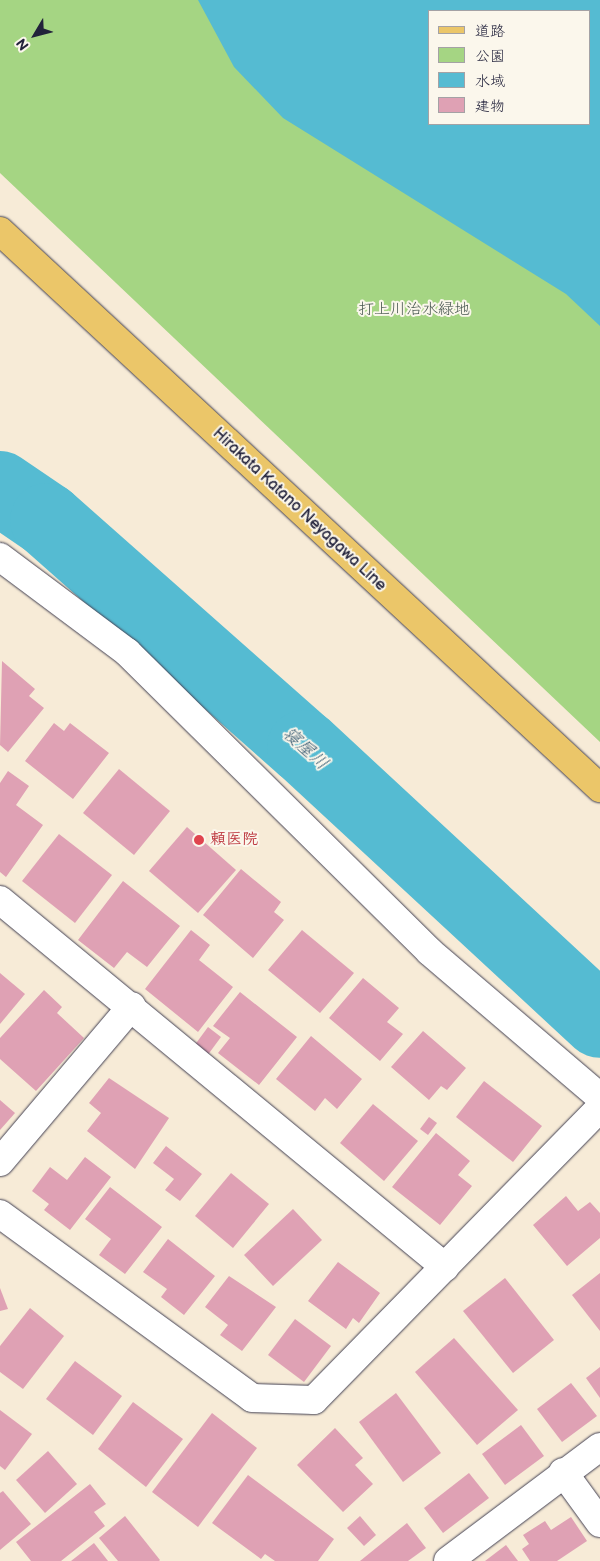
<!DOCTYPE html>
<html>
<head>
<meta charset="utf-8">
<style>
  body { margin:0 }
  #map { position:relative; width:600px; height:1561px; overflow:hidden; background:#f7ebd7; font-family:"Balsamiq Sans","Klee One",sans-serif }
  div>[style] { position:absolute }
  .green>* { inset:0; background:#a5d583 }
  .water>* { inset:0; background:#55bbd2 }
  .river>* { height:74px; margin:-37px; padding:0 37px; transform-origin:37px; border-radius:37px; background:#55bbd2 }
  .building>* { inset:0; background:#dfa1b4 }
  .roads { filter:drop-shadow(0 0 1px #424052) drop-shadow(0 0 1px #424052) }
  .minor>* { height:28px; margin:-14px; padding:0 14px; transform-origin:14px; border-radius:14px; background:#fff }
  .major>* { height:28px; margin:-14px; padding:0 14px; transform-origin:14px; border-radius:14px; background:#ebc669 }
  .dots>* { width:14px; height:14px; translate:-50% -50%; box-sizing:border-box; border:2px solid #fbf7ec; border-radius:50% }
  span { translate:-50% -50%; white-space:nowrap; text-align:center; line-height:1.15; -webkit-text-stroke:4px #fbf7ec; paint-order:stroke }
  .park-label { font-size:16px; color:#495851 }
  .street-label { font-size:16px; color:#22223b }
  .health-label { font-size:16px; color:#be3a42; font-weight:700 }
  .left { translate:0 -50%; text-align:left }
  .water-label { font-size:18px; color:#345870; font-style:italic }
  .legend { position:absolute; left:428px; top:10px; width:162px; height:115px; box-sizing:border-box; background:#fbf7ec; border:1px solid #a4a2a5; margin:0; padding:6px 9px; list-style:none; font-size:15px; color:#22223b }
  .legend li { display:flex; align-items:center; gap:10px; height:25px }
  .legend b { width:25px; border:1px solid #a4a2a5 }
  .north { position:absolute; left:10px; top:10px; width:50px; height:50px; -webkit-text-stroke:4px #fbf7ec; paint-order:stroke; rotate:233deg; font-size:14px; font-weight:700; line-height:20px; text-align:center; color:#22223b }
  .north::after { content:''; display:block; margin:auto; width:18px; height:22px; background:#22223b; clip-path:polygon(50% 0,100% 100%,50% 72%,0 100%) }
</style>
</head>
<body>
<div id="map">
  <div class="green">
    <i style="clip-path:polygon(evenodd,0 0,600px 0,600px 742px,0 173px,0 0,429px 11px,589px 11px,589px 124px,429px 124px,429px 11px)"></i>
  </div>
  <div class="water">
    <i style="clip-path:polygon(evenodd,198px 0,600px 0,600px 326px,566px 294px,283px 118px,234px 67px,198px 0,429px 11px,589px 11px,589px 124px,429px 124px,429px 11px)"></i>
  </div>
  <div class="river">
    <i style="left:0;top:488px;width:57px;rotate:34.2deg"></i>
    <i style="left:47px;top:520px;width:343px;rotate:41.5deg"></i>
    <i style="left:304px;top:747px;width:403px;rotate:42.8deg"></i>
  </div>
  <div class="building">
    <i style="clip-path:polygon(2px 661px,35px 689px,29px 696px,44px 708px,8px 752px,0 745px)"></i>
    <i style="clip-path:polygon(54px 723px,64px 731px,70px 723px,109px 753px,73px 799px,25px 761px)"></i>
    <i style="clip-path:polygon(119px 769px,170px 811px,134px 855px,83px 813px)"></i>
    <i style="clip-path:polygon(8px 771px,29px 786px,16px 805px,43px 825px,6px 877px,0 872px,0 783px)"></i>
    <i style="clip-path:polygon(187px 827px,236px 870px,198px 913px,149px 871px)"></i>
    <i style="clip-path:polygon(59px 834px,112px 875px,75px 923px,22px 881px)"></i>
    <i style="clip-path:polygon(241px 869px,281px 902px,274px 912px,284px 920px,253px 958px,203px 915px)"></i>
    <i style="clip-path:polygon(123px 881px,180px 926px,147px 967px,127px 952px,114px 968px,78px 940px)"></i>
    <i style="clip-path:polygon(191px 930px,210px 945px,199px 960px,233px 987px,198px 1032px,145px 989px)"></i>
    <i style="clip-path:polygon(302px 930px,354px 973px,320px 1013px,268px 970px)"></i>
    <i style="clip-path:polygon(0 973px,25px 994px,0 1024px)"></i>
    <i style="clip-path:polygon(363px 978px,399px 1008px,387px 1022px,403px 1034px,380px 1061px,329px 1018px)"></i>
    <i style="clip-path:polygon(44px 990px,62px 1007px,57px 1013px,84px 1038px,36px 1091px,0 1059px,0 1038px)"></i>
    <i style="clip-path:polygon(240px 992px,297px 1037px,259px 1085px,218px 1053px,230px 1038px,213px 1026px)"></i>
    <i style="clip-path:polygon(208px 1027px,221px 1037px,207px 1056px,194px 1046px)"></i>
    <i style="clip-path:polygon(423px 1031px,466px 1068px,447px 1090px,441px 1086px,429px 1100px,391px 1067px)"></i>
    <i style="clip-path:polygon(311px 1036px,362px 1079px,337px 1109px,325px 1098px,315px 1111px,276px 1079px)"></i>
    <i style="clip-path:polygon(109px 1078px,169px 1118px,135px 1169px,87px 1131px,101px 1113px,89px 1103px)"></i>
    <i style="clip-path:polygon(484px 1081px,542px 1126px,513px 1162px,456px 1117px)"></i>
    <i style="clip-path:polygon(0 1100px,15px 1113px,0 1130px)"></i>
    <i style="clip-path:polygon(373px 1104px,418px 1141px,384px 1181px,340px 1143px)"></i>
    <i style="clip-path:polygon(429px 1117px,437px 1123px,428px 1135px,420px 1129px)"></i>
    <i style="clip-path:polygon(436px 1133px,470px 1161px,458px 1175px,472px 1186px,440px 1225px,392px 1187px)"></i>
    <i style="clip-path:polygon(166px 1146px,202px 1174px,180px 1201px,165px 1190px,174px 1179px,153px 1163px)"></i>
    <i style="clip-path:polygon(85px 1157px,111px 1177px,70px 1230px,44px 1210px,49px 1204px,32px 1191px,50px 1167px,67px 1180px)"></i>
    <i style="clip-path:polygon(231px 1173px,269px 1204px,233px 1248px,195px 1216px)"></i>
    <i style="clip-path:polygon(110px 1187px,162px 1227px,125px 1274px,99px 1255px,111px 1239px,85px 1219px)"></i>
    <i style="clip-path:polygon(566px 1196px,578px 1211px,590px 1202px,600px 1213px,600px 1238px,567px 1266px,533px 1225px)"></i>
    <i style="clip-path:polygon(293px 1209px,322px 1240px,273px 1286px,244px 1255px)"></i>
    <i style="clip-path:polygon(168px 1239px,215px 1276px,184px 1315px,161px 1297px,167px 1289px,143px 1272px)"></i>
    <i style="clip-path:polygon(338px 1262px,380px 1293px,359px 1323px,353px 1318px,346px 1329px,308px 1301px)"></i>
    <i style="clip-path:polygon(600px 1273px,600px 1331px,572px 1295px)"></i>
    <i style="clip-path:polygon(229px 1276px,276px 1307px,242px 1351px,220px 1335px,228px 1325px,205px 1307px)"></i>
    <i style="clip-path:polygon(505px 1278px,554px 1340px,513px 1373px,463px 1311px)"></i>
    <i style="clip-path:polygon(0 1288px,8px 1309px,0 1311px)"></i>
    <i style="clip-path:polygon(30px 1308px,64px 1336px,23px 1389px,0 1372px,0 1346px)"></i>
    <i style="clip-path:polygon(295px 1319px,331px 1346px,304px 1382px,268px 1355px)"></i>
    <i style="clip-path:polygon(454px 1338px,518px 1410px,477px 1445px,415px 1372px)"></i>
    <i style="clip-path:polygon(75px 1361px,122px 1396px,93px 1435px,46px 1399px)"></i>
    <i style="clip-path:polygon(600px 1367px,600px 1398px,586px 1378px)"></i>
    <i style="clip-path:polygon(571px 1383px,597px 1416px,562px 1442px,537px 1409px)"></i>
    <i style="clip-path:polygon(396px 1393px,441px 1453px,403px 1482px,359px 1422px)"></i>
    <i style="clip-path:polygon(133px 1402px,183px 1439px,146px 1487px,98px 1449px)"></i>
    <i style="clip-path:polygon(0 1410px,32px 1434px,5px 1470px,0 1466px)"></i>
    <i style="clip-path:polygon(212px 1413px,257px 1448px,198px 1527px,152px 1492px)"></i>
    <i style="clip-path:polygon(521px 1425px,544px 1456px,505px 1485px,482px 1454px)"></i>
    <i style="clip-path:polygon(335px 1428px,363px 1458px,355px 1465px,373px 1484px,343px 1512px,297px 1465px)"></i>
    <i style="clip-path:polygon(48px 1451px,77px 1484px,45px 1513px,16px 1480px)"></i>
    <i style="clip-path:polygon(469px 1473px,489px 1498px,443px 1533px,424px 1508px)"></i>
    <i style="clip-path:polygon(248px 1475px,334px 1539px,318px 1561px,275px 1561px,265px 1554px,261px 1559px,212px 1523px)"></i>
    <i style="clip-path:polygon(90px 1484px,106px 1504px,94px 1512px,105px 1526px,61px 1561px,31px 1561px,16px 1542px)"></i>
    <i style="clip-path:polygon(3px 1491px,31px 1524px,0 1550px,0 1493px)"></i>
    <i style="clip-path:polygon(125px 1516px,160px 1560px,159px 1561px,118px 1561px,99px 1538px)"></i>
    <i style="clip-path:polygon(360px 1516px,376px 1535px,364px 1546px,347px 1528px)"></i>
    <i style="clip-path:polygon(571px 1517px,587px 1541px,557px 1561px,530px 1561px,522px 1549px,529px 1544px,523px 1535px,545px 1521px,551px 1530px)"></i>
    <i style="clip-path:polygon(407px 1523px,426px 1548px,408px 1561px,360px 1561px)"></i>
    <i style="clip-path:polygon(94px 1543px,108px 1561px,71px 1561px)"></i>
    <i style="clip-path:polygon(506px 1545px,518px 1561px,485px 1561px)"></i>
  </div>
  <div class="roads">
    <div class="minor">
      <i style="left:0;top:557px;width:159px;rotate:36.8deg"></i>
      <i style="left:127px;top:652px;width:426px;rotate:44.7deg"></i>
      <i style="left:430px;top:952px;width:223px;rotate:40.5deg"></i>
      <i style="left:0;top:900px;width:577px;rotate:39.51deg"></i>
      <i style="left:0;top:1162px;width:204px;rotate:-49.8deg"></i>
      <i style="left:0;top:1214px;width:312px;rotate:36.1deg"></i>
      <i style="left:252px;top:1398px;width:62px;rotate:1.8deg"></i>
      <i style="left:314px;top:1400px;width:409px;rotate:-45.6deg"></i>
      <i style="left:563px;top:1472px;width:63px;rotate:54deg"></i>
      <i style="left:448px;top:1561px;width:190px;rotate:-36.9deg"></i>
    </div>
    <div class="major">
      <i style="left:0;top:231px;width:819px;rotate:42.87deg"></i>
    </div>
  </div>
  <div class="dots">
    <i style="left:199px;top:840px;background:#e0444e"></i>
  </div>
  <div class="park-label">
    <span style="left:414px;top:310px">打上川治水緑地</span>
  </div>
  <div class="street-label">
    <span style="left:299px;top:510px;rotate:43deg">Hirakata Katano Neyagawa Line</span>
  </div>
  <div class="health-label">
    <span class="left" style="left:210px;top:840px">頼医院</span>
  </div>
  <div class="water-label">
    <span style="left:305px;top:749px;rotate:42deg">寝屋川</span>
  </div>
  <ul class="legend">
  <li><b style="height:6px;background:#ebc669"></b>道路</li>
  <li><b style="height:14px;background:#a5d583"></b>公園</li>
  <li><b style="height:14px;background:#55bbd2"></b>水域</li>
  <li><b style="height:14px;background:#dfa1b4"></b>建物</li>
  </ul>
  <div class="north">N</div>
</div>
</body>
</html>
